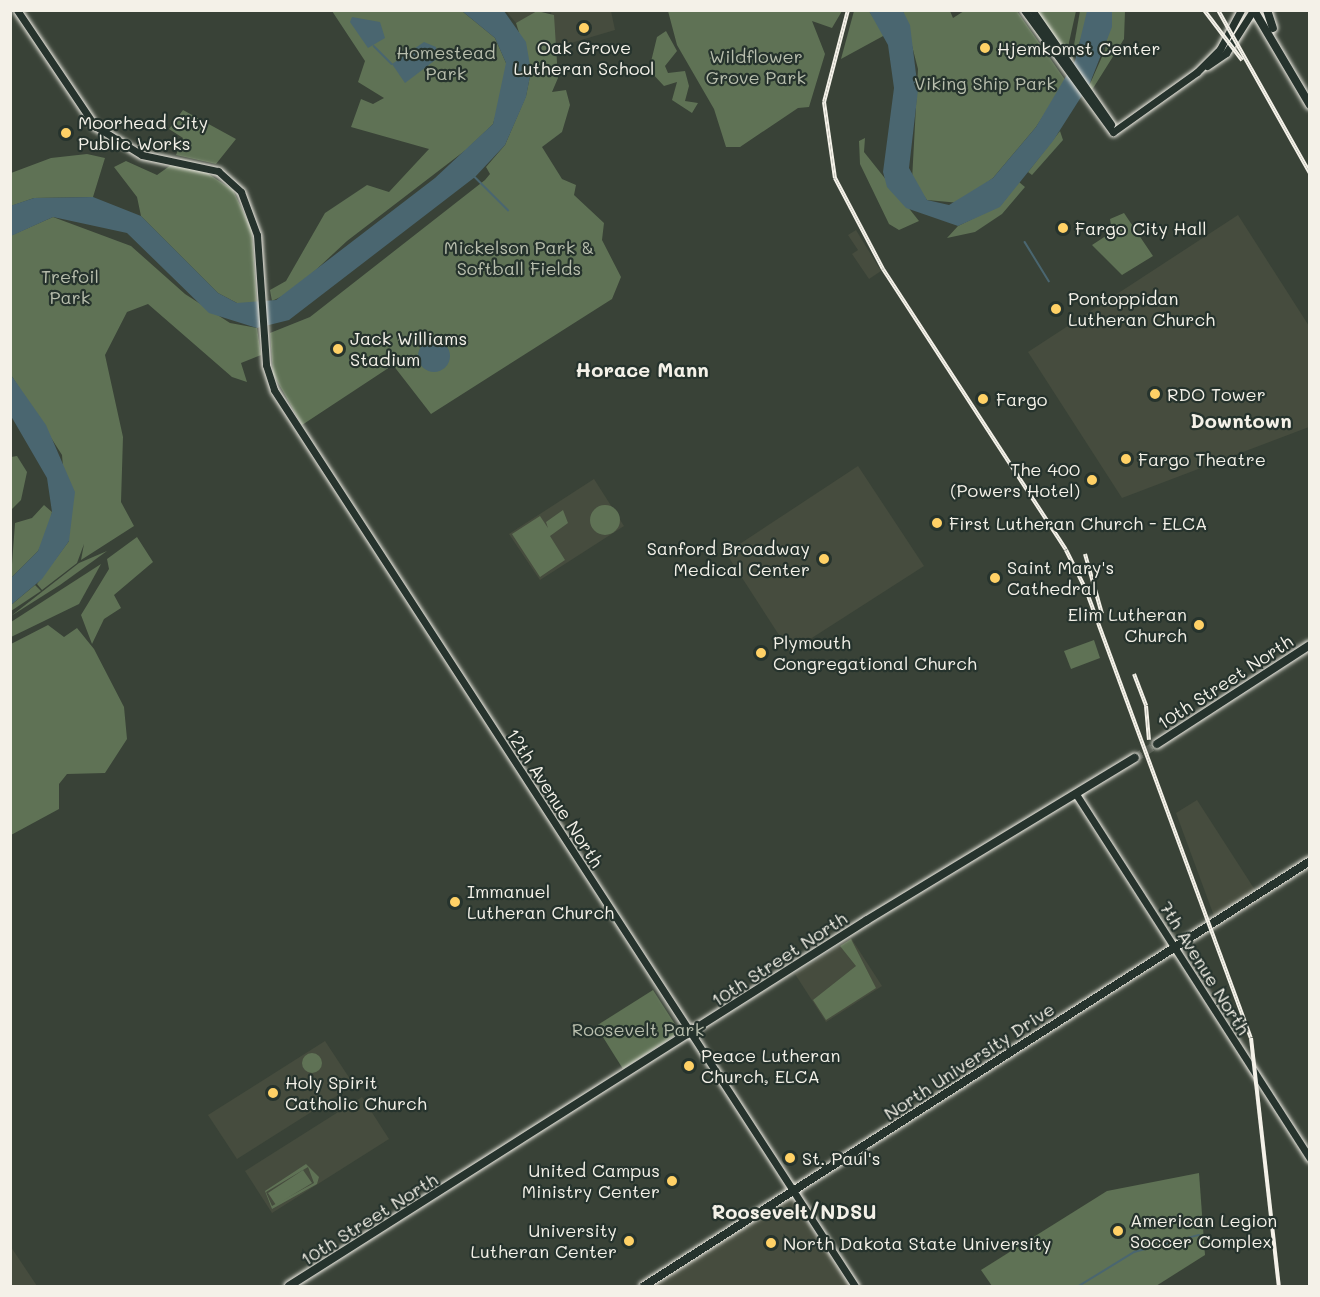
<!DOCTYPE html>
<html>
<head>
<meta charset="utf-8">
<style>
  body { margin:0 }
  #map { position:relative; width:1320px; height:1297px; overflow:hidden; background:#394237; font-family:Mali,sans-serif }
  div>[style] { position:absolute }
  .built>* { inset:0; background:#464c3e }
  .green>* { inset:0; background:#5f7255 }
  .round { border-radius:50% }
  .water>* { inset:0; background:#4a6670 }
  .stream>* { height:1.5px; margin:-0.75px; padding:0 0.75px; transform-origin:0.75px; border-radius:0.75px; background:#4a6670 }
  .primary-tunnel>* { height:8px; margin-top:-4px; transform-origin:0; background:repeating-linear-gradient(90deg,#555c52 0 8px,transparent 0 12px) }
  .roads { filter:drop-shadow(0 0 2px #f4f1e8) drop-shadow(0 0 2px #f4f1e8) }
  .secondary>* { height:7px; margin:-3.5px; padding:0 3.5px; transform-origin:3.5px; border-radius:3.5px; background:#26332d }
  .primary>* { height:8px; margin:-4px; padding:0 4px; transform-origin:4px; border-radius:4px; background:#26332d }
  .rail>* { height:4px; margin-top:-2px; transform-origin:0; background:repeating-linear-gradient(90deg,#26332d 0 4.5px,#f4f1e8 0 9px); box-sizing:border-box; border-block:2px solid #f4f1e8 }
  .dots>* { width:16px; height:16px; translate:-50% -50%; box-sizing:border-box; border:3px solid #26332d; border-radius:50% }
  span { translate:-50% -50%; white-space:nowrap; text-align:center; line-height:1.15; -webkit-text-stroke:4.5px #26332d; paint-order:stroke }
  .poi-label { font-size:18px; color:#f4f1e8 }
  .left { translate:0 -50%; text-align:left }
  .right { translate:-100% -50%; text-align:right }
  .park-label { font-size:18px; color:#b8bead }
  .street-label { font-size:18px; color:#f4f1e8 }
  .neighbourhood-label { font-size:20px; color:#f4f1e8; font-weight:700 }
  .frame { position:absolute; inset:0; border:12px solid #f4f1e8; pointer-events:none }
</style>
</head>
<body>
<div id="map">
  <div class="built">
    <i style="clip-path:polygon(506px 11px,546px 11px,516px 23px)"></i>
    <i style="clip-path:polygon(551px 11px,611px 11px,615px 30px,554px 48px)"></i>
    <i style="clip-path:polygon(1238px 215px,1309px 326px,1309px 427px,1122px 498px,1028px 352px)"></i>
    <i style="clip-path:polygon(856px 230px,881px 271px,869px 279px,852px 254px,858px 250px,848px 235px)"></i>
    <i style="clip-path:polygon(858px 466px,924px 566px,790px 652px,726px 553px)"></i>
    <i style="clip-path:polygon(594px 479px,624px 526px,540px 580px,509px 534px)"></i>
    <i style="clip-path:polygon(1197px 800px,1255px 890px,1214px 916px,1176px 813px)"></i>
    <i style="clip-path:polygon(851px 938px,882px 986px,826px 1022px,795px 974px)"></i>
    <i style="clip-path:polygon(325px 1041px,354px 1085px,237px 1159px,208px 1115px)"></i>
    <i style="clip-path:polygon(362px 1097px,389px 1139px,272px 1213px,245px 1171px)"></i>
    <i style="clip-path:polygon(791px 1198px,850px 1286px,651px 1286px,789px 1198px)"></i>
    <i style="clip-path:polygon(11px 1247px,37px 1286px,11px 1286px)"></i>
  </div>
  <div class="green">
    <i style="clip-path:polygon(332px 11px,462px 11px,495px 38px,506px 63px,506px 81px,493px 124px,467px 149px,347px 241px,293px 291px,272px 301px,270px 290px,286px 281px,325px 213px,367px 185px,389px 192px,429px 149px,351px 127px,361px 99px,373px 104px,384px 98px,358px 82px,365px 61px)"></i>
    <i style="clip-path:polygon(537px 11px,554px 15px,558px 78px,552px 92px,566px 90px,570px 105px,562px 132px,542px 147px,562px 179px,576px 185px,574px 195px,604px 223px,602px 240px,621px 277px,612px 299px,431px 414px,393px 365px,302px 425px,273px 374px,270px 333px,310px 317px,485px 180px,490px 174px,486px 167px,505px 145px,526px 96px,531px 71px,516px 23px)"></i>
    <i style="clip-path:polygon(668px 11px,668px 10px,842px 11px,832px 28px,812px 21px,825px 54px,809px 107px,798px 108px,740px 147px,726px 147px,714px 109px,677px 45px)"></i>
    <i style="clip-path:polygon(854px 11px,869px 11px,885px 35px,841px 59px)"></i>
    <i style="clip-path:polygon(903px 11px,950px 11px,953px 18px,964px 11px,1017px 11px,1066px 81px,1036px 127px,993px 178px,960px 203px,927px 200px,912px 180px,918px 69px)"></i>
    <i style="clip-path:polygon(1037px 11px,1076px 11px,1066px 56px,1042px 19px)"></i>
    <i style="clip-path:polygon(1080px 11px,1087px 11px,1087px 25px,1071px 62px)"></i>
    <i style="clip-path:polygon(1112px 11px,1125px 11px,1124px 39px,1092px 90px,1089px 86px,1105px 50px)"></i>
    <i style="clip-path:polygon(666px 31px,677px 51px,665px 66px,668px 73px,685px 71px,689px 86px,685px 101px,698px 103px,692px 113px,672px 100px,677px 82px,664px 86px,649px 70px,657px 37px)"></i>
    <i style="clip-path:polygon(183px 110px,236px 139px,216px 164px,176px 155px,183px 138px,169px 129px)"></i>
    <i style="clip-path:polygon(1060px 131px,1063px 140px,1032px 175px,1028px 172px)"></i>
    <i style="clip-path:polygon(865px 138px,864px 152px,919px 221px,899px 230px,889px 224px,860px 164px,859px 141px)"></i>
    <i style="clip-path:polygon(87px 154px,105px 158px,93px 197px,34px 198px,11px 206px,11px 173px,51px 158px)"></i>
    <i style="clip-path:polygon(126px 161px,157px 175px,171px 165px,201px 169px,233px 190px,252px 230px,257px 304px,237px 303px,218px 293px,141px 216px,137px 197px,114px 167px)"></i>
    <i style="clip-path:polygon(1019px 182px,1025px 187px,1002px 214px,975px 232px,947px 238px,958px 226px,1001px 205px)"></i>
    <i style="clip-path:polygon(1124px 213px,1153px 256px,1122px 275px,1092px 245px,1112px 232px,1110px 219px)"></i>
    <i style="clip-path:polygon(53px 217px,131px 246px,185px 294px,230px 323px,257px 328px,261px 355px,241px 363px,247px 382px,232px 377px,148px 304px,127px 312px,105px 355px,123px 437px,121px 502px,134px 526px,81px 560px,84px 544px,77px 563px,42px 590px,37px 584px,69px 541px,62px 455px,11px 375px,10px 236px)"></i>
    <i style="clip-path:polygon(17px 456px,27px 472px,21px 500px,11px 510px,11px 457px)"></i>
    <i style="clip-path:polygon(44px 505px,52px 512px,49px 531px,38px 551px,11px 578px,15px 523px,32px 518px)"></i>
    <i class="round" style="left:590px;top:505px;width:30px;height:30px"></i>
    <i style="clip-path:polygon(563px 510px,568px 523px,550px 536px,565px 560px,540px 577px,512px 534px,540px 516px,548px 528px,546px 522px)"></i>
    <i style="clip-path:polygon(137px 537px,153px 562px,114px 595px,121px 608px,104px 619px,92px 644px,81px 615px,109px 569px,107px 559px)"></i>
    <i style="clip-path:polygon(107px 551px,60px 585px,11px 616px,79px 563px)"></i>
    <i style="clip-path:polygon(101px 564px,79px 604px,11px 637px,11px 622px)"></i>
    <i style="clip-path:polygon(35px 585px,41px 591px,11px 611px,11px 605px)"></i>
    <i style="clip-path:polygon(48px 625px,64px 637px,77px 628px,94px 649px,124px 707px,127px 739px,105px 773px,67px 774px,59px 784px,59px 809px,11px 835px,11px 644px)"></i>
    <i style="clip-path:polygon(1094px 640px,1100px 658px,1071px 669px,1064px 651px)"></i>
    <i style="clip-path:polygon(851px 939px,876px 988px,826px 1020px,813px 1000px,856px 966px,840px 946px)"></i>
    <i style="clip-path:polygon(653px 990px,680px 1032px,623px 1069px,596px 1026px)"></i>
    <i class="round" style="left:302px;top:1053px;width:20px;height:20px"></i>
    <i style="clip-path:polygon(evenodd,306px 1164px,319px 1177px,317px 1184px,272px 1209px,265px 1191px,306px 1164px,308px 1167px,314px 1183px,272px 1206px,266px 1192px,308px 1167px)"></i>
    <i style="clip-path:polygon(303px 1170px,312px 1183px,276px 1205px,268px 1193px)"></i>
    <i style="clip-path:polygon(1199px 1173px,1205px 1255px,1156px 1286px,992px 1286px,981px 1270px,1107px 1191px)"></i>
  </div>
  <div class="water">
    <i style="clip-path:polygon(462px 11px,504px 11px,526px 42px,531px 71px,526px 97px,505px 145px,475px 177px,289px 320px,257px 328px,209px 313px,127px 233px,53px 217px,11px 236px,10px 206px,34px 198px,93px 197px,141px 216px,218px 293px,237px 303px,276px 300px,435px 178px,493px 124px,506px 63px,495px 38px)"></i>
    <i style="clip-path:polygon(869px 11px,903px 11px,910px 25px,918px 90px,909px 168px,927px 200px,949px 205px,993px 178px,1036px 127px,1075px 61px,1087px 11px,1112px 11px,1112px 27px,1090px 83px,1053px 141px,1000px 207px,958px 226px,906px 208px,887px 187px,883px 172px,894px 88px,888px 45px)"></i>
    <i style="clip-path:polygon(352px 17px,380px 22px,385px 38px,368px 48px,350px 22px)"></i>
    <i style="clip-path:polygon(424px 42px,436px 47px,438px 58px,405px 83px,392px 64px)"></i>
    <i class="round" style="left:418px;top:340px;width:32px;height:32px"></i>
    <i style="clip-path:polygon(11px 375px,46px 425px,75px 492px,69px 541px,42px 579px,11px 605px,11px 578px,38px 551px,52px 512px,47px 478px,11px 416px)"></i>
  </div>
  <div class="stream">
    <i style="left:374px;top:46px;width:25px;rotate:45deg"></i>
    <i style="left:475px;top:177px;width:47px;rotate:45deg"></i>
    <i style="left:1025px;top:242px;width:46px;rotate:58.4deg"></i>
    <i style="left:1079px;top:1286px;width:65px;rotate:-31.7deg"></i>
    <i style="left:1134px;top:1252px;width:67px;rotate:-14.7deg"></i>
  </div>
  <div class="primary-tunnel">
    <i style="left:1135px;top:758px;width:26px;rotate:-32deg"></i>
  </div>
  <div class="roads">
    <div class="secondary">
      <i style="left:17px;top:10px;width:140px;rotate:56.1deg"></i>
      <i style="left:95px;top:126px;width:55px;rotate:31.7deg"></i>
      <i style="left:142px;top:155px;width:78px;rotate:11.9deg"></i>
      <i style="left:218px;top:171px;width:31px;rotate:42deg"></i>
      <i style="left:241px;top:192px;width:46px;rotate:69.6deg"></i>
      <i style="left:257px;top:235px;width:130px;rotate:86deg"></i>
      <i style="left:266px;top:365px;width:26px;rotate:72deg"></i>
      <i style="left:274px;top:390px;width:1068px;rotate:57.04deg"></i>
      <i style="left:1024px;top:10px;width:151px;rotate:53.9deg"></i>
      <i style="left:1032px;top:10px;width:139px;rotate:55.3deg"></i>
      <i style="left:1207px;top:66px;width:23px;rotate:-34deg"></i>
      <i style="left:1226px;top:53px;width:49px;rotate:-57.6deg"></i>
      <i style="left:1113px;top:132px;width:103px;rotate:-35.5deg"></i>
      <i style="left:1197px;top:72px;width:33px;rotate:-45deg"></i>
      <i style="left:1220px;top:49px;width:44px;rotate:-61.7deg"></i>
      <i style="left:1076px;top:794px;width:433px;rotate:57.3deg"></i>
    </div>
    <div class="primary">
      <i style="left:1267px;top:10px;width:19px;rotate:72deg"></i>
      <i style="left:1255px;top:12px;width:108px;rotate:59.4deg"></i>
      <i style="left:1157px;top:744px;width:182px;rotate:-32.9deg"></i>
      <i style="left:289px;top:1286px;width:684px;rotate:-32.34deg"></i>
      <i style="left:867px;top:920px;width:313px;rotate:-31.2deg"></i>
      <i style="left:644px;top:1286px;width:790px;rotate:-32.54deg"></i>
    </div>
  </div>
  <div class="rail">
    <i style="left:848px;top:10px;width:95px;rotate:104.6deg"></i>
    <i style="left:824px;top:102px;width:77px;rotate:81.8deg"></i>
    <i style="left:835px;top:178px;width:103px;rotate:62.2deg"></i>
    <i style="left:883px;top:269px;width:335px;rotate:56.9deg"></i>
    <i style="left:1066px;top:550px;width:45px;rotate:63.4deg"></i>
    <i style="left:1086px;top:590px;width:477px;rotate:69.8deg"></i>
    <i style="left:1251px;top:1038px;width:250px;rotate:83.6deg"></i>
    <i style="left:1204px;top:10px;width:63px;rotate:52.8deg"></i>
    <i style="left:1218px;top:10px;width:187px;rotate:60.6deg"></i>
    <i style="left:1085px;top:554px;width:62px;rotate:74.2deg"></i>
    <i style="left:1134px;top:674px;width:34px;rotate:69deg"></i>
    <i style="left:1146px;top:706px;width:34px;rotate:85deg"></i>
  </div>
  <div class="dots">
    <i style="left:584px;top:28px;background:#ffd166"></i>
    <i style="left:985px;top:48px;background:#ffd166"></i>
    <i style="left:66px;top:133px;background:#ffd166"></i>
    <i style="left:1063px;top:228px;background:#ffd166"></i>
    <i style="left:1056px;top:309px;background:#ffd166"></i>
    <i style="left:338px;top:349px;background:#ffd166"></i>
    <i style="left:1155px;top:394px;background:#ffd166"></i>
    <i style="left:983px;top:399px;background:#ffd166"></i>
    <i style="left:1126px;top:459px;background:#ffd166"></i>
    <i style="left:1092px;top:480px;background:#ffd166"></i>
    <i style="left:937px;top:523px;background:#ffd166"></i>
    <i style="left:824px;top:559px;background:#ffd166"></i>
    <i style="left:995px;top:578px;background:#ffd166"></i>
    <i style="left:1199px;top:625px;background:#ffd166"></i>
    <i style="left:761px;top:653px;background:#ffd166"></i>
    <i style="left:455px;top:902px;background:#ffd166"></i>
    <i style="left:689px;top:1066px;background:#ffd166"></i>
    <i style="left:273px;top:1093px;background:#ffd166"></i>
    <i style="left:790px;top:1158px;background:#ffd166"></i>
    <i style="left:672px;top:1181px;background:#ffd166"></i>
    <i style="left:1118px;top:1231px;background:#ffd166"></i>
    <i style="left:629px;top:1241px;background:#ffd166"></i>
    <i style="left:771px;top:1243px;background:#ffd166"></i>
  </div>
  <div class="poi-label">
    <span style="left:584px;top:58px">Oak Grove<br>Lutheran School</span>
    <span class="left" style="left:997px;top:48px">Hjemkomst Center</span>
    <span class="left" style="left:78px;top:133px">Moorhead City<br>Public Works</span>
    <span class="left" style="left:1075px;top:228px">Fargo City Hall</span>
    <span class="left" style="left:1068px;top:309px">Pontoppidan<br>Lutheran Church</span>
    <span class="left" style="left:350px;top:349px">Jack Williams<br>Stadium</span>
    <span class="left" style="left:1167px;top:394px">RDO Tower</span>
    <span class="left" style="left:996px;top:399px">Fargo</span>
    <span class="left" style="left:1138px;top:459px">Fargo Theatre</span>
    <span class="right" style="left:1080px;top:480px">The 400<br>(Powers Hotel)</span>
    <span class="left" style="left:949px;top:523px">First Lutheran Church - ELCA</span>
    <span class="right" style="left:810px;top:559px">Sanford Broadway<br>Medical Center</span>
    <span class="left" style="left:1007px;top:578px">Saint Mary's<br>Cathedral</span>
    <span class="right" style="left:1187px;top:625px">Elim Lutheran<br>Church</span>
    <span class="left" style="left:773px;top:653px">Plymouth<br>Congregational Church</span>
    <span class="left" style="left:467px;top:902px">Immanuel<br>Lutheran Church</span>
    <span class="left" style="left:701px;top:1066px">Peace Lutheran<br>Church, ELCA</span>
    <span class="left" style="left:285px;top:1093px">Holy Spirit<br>Catholic Church</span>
    <span class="left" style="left:802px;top:1158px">St. Paul's</span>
    <span class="right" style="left:660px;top:1181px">United Campus<br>Ministry Center</span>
    <span class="left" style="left:1130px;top:1231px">American Legion<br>Soccer Complex</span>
    <span class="right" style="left:617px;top:1241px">University<br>Lutheran Center</span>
    <span class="left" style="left:783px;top:1243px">North Dakota State University</span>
  </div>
  <div class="park-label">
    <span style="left:446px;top:63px">Homestead<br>Park</span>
    <span style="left:756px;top:67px">Wildflower<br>Grove Park</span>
    <span style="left:985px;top:83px">Viking Ship Park</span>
    <span style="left:519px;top:258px">Mickelson Park &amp;<br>Softball Fields</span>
    <span style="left:70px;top:287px">Trefoil<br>Park</span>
    <span style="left:638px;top:1029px">Roosevelt Park</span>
  </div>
  <div class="street-label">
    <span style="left:1225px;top:682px;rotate:-33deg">10th Street North</span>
    <span style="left:555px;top:798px;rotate:57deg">12th Avenue North</span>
    <span style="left:779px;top:959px;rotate:-33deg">10th Street North</span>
    <span style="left:1205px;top:968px;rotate:58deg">7th Avenue North</span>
    <span style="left:969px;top:1061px;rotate:-33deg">North University Drive</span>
    <span style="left:369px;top:1219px;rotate:-32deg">10th Street North</span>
  </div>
  <div class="neighbourhood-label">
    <span style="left:642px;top:369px">Horace Mann</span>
    <span style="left:1241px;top:420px">Downtown</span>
    <span style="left:794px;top:1211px">Roosevelt/NDSU</span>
  </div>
  <div class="frame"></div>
</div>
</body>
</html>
